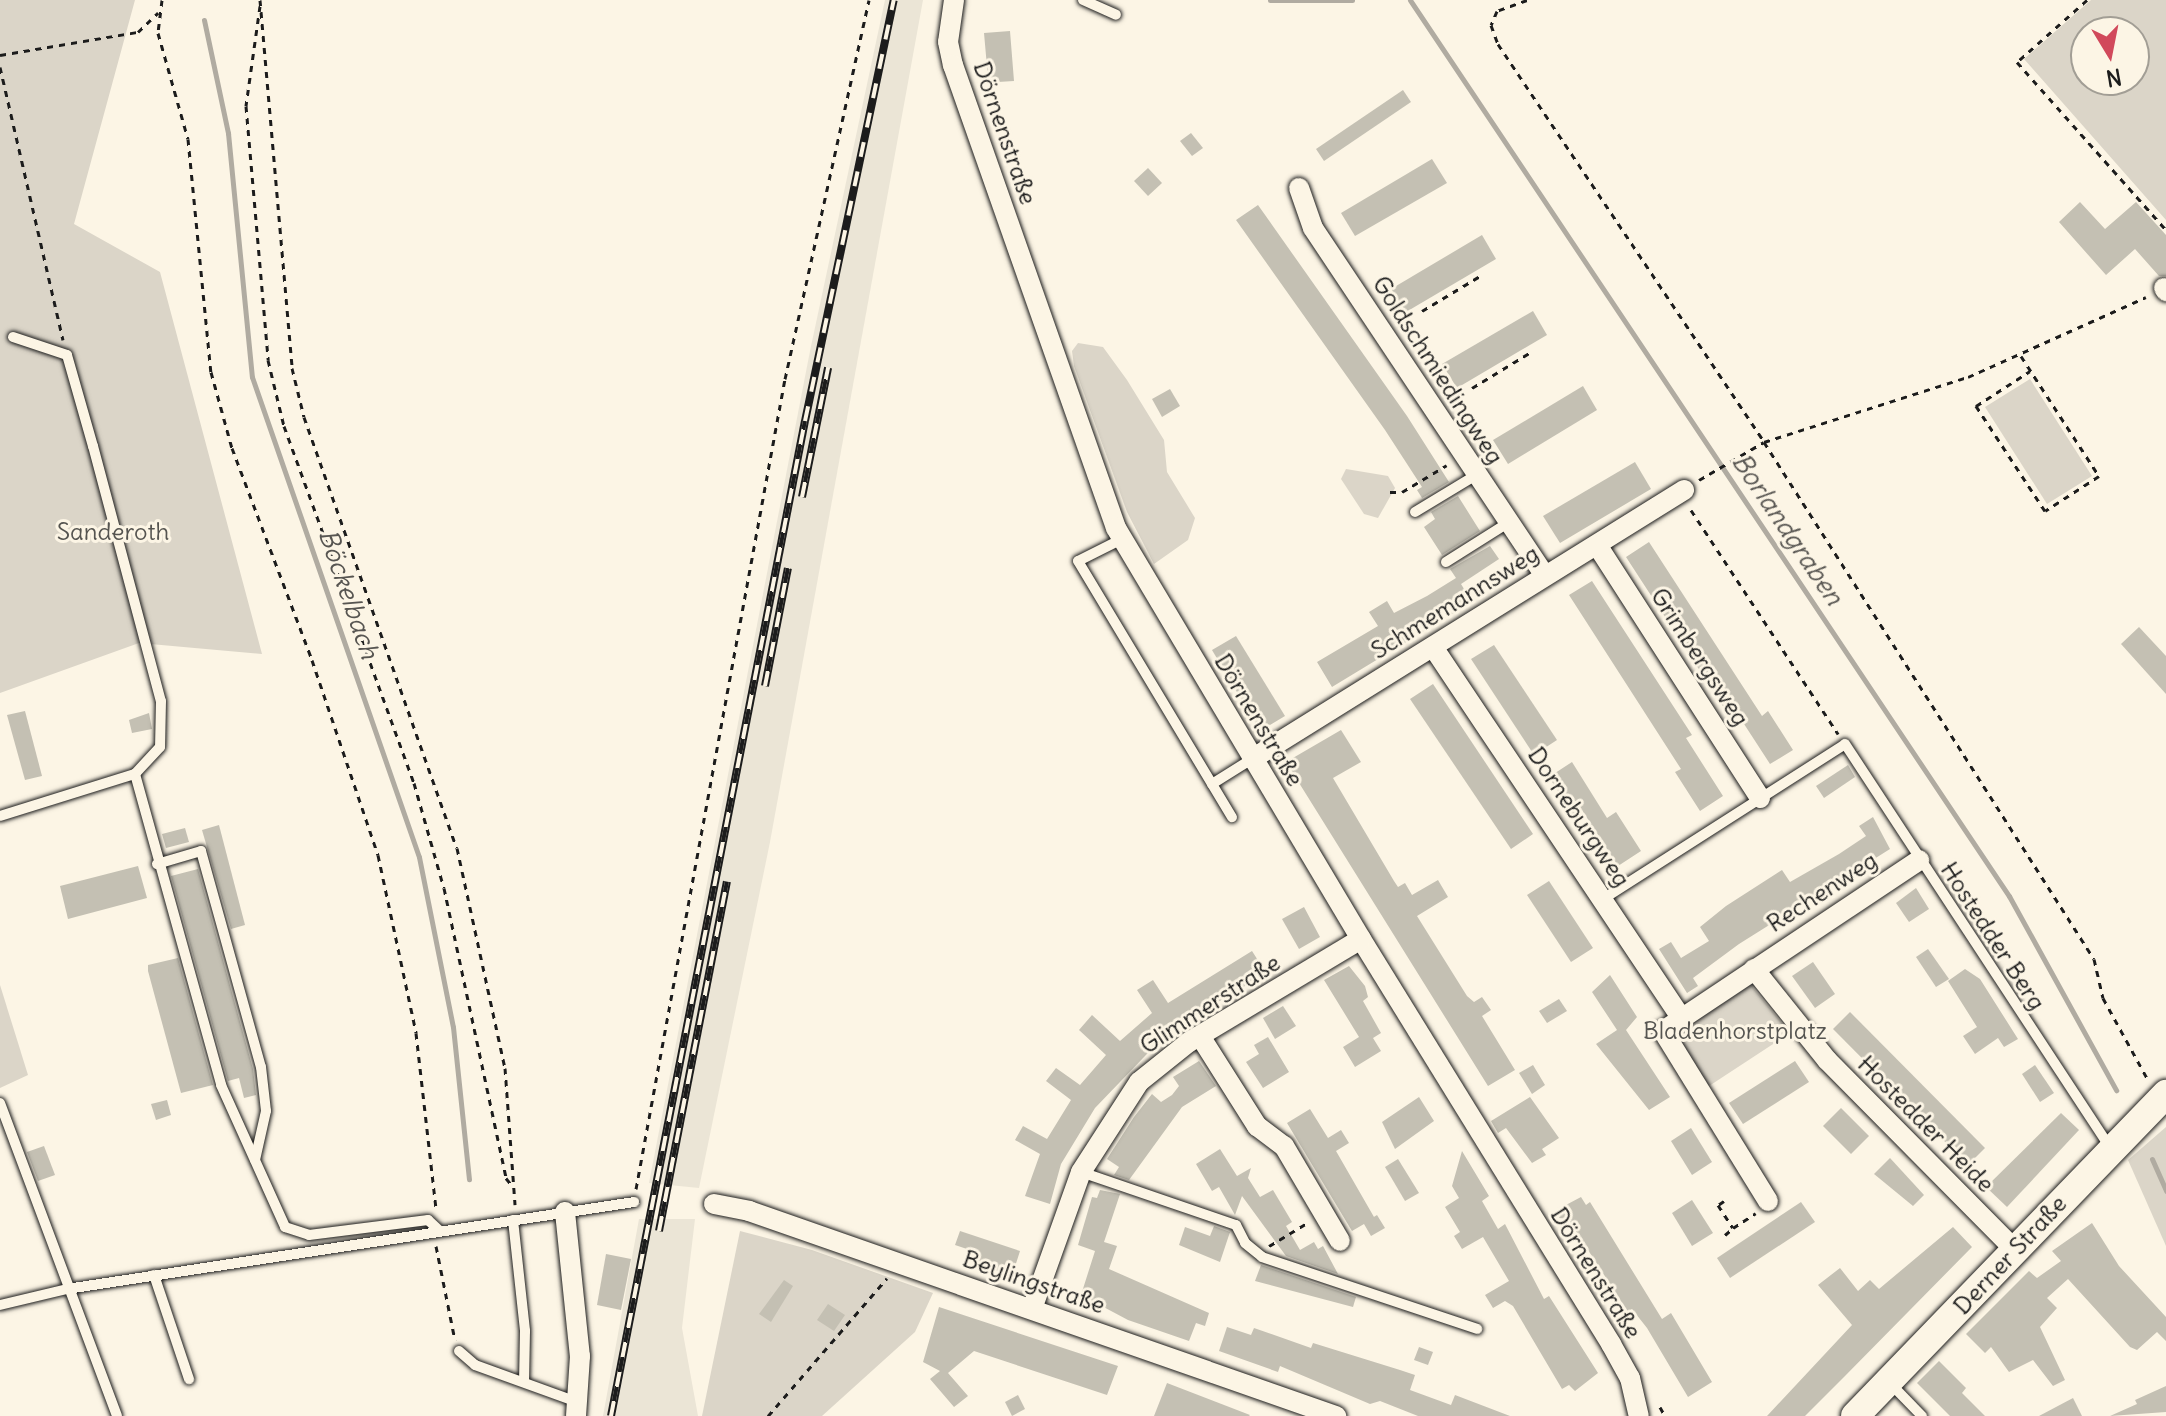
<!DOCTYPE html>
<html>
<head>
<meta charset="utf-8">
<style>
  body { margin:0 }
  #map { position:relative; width:2166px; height:1416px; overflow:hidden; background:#fcf5e5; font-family:Delius,sans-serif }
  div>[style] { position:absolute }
  .built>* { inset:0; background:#ebe5d6 }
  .green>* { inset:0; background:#dbd5c8 }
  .stream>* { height:5px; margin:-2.5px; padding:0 2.5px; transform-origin:2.5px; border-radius:2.5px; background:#b0aba1 }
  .building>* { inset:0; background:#c4c0b3 }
  .path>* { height:3px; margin-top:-1.5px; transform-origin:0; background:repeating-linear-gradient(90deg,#1c1c1c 0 6px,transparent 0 12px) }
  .roads { filter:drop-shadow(0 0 2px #1c1c1c) drop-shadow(0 0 2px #1c1c1c) }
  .service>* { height:10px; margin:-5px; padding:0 5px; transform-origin:5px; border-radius:5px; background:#fcf5e5 }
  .minor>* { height:20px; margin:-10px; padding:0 10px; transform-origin:10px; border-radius:10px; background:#fcf5e5 }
  .secondary>* { height:28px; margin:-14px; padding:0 14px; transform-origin:14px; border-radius:14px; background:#fcf5e5 }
  .rail>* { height:8px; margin-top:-4px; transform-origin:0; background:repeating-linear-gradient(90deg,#fcf5e5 0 15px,#1c1c1c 0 30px); box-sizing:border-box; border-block:2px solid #1c1c1c }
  span { translate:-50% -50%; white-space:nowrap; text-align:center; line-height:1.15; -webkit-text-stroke:6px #fcf5e5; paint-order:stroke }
  .street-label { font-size:24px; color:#1c1c1c }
  .park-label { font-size:24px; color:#555450 }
  .water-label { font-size:26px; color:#575551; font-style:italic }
  .north { position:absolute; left:2070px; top:16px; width:80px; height:80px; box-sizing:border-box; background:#fcf5e5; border:2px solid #a29e95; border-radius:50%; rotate:170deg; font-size:22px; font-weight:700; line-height:32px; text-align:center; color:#1c1c1c }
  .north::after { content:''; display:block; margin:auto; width:28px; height:36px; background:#d1495b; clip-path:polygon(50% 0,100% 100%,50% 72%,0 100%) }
</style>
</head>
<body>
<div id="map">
  <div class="built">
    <i style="clip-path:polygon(885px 0,923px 0,770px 842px,699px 1188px,649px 1183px,810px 351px)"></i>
    <i style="clip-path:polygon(639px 1219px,695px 1219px,682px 1328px,698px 1416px,603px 1416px)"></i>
  </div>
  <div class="green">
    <i style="clip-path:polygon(0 0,135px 0,74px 224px,160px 272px,262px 654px,139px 643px,0 693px)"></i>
    <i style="clip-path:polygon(evenodd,2091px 0,2166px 0,2166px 220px,2024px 59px,2091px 0,2086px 32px,2134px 32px,2134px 80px,2086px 80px,2086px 32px)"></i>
    <i style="clip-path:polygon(1078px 343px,1103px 347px,1127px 380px,1164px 440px,1167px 472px,1195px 518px,1188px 540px,1154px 564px,1127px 512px,1074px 366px,1072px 351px)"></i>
    <i style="clip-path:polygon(2030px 379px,2092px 476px,2047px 504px,1985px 407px)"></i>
    <i style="clip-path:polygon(1346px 469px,1388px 476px,1395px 488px,1378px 518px,1364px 514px,1341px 479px)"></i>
    <i style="clip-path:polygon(1750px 984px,1790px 1033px,1706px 1088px,1671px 1035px)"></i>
    <i style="clip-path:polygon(0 985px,28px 1075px,0 1088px)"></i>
    <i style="clip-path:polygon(2166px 1127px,2166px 1246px,2128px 1160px)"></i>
    <i style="clip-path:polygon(740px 1231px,812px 1250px,933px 1293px,915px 1332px,822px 1416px,702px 1416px)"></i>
  </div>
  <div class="stream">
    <i style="left:1270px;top:0;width:82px"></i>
    <i style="left:1410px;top:0;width:1078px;rotate:56.24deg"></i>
    <i style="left:2009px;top:896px;width:222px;rotate:61.1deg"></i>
    <i style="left:204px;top:20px;width:116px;rotate:78deg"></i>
    <i style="left:228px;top:133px;width:245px;rotate:84.4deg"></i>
    <i style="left:252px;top:377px;width:508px;rotate:70.82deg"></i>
    <i style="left:419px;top:857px;width:173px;rotate:78.7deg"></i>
    <i style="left:453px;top:1027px;width:153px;rotate:84deg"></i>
    <i style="left:2152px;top:1159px;width:35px;rotate:66deg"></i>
  </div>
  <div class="building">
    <i style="clip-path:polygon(1010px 31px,1014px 81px,998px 82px,997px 77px,988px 78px,984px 33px)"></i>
    <i style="clip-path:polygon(1403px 90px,1411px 102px,1324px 161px,1316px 149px)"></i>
    <i style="clip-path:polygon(1191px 133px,1203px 148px,1192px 156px,1180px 141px)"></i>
    <i style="clip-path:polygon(1432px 159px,1447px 183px,1355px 236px,1341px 213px)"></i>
    <i style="clip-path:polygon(1148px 168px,1162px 183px,1148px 196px,1134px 181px)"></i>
    <i style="clip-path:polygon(2080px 202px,2105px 229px,2136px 202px,2166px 235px,2166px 276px,2159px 276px,2135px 249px,2106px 275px,2059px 222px)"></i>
    <i style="clip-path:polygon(1258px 205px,1407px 416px,1449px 482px,1422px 498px,1417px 490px,1422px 487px,1385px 430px,1236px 220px)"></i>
    <i style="clip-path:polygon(1482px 235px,1496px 259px,1406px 312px,1391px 289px)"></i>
    <i style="clip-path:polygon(1533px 311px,1547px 335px,1457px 388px,1442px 364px)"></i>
    <i style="clip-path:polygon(1583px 386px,1597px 410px,1508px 464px,1493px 440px)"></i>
    <i style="clip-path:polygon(1170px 389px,1180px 406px,1162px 417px,1152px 399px)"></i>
    <i style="clip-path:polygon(1635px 462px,1651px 489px,1560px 543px,1543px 516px)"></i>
    <i style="clip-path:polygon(1458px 496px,1480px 531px,1442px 555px,1424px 527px,1435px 519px,1431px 512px)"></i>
    <i style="clip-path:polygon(1649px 542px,1762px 716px,1768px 711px,1793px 750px,1770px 764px,1733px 707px,1726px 711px,1626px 557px)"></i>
    <i style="clip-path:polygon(1490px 546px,1499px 559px,1461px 584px,1472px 602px,1332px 687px,1317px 662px,1378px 626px,1369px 612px,1387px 601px,1394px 613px,1427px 596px,1456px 578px,1450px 569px)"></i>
    <i style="clip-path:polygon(1592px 581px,1692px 735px,1686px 738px,1723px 796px,1700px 811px,1675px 772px,1681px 769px,1569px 595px)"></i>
    <i style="clip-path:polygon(2139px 627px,2166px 656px,2166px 694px,2121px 644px)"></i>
    <i style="clip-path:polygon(1236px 636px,1285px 716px,1260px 731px,1212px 650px)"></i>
    <i style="clip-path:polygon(1494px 645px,1557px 740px,1534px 755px,1471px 659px)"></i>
    <i style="clip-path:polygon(1433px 684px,1533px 834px,1511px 849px,1410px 699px)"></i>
    <i style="clip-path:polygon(25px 711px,42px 776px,25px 780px,7px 715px)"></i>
    <i style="clip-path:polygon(149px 713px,152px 729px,132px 733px,129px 720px)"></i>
    <i style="clip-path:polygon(1341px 730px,1361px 762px,1333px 778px,1394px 881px,1398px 887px,1405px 883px,1412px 895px,1438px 880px,1448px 897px,1417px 916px,1467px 996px,1474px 1002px,1482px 997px,1491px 1010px,1482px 1016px,1515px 1070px,1488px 1086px,1286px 762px)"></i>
    <i style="clip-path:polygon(1572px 762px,1607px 818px,1616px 812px,1641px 851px,1618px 866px,1582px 810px,1573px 816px,1549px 777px)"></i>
    <i style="clip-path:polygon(1848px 765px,1855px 777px,1824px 798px,1816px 786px)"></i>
    <i style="clip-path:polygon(1873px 817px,1890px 849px,1739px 944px,1693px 978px,1698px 986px,1687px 993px,1659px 949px,1671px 942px,1681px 958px,1709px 941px,1700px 927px,1726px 906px,1782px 870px,1790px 882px,1839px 854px,1866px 836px,1859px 826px)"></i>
    <i style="clip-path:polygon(219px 825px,245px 925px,231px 929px,202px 830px)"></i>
    <i style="clip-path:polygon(185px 828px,189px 842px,166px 848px,162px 834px)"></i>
    <i style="clip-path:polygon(138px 866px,147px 898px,68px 919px,60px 886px)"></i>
    <i style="clip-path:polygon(198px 869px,253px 1069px,256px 1095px,244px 1098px,239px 1078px,228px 1081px,171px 876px)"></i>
    <i style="clip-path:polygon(1549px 881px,1593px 948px,1571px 962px,1527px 895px)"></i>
    <i style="clip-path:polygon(1916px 888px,1929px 909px,1909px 922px,1896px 903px)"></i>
    <i style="clip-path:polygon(1304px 907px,1320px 937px,1299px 949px,1282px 919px)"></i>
    <i style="clip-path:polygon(1928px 949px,1949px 979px,1936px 987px,1916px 957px)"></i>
    <i style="clip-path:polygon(1252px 951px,1261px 965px,1252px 971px,1257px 979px,1169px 1031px,1095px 1108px,1061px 1164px,1050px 1204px,1025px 1196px,1040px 1154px,1015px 1140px,1023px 1126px,1047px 1139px,1071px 1100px,1046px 1081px,1056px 1068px,1080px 1085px,1106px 1055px,1079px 1030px,1092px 1015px,1120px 1041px,1152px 1013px,1137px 990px,1153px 980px,1168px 1003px)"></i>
    <i style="clip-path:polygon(178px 958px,213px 1085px,181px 1093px,148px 971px,148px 965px)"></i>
    <i style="clip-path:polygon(1813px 962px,1835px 994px,1815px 1008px,1792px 976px)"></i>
    <i style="clip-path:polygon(1349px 966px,1365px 986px,1368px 997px,1363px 1001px,1381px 1033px,1373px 1038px,1381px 1051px,1355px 1067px,1343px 1047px,1359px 1037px,1324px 980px)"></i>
    <i style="clip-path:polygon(1965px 969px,1980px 979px,2018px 1039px,2004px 1047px,1998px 1038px,1975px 1054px,1963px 1036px,1977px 1027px,1948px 981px)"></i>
    <i style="clip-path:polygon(1610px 975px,1637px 1017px,1626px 1030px,1670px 1097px,1649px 1110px,1596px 1044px,1617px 1030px,1592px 992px)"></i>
    <i style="clip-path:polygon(1559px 999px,1567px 1011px,1547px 1023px,1539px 1011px)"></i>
    <i style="clip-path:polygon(1283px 1006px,1296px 1026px,1275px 1039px,1263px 1018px)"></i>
    <i style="clip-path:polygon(1850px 1012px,1985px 1148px,1968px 1165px,1833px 1029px)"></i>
    <i style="clip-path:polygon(1268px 1037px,1289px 1072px,1263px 1088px,1246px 1062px,1259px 1054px,1254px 1045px)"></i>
    <i style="clip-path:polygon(1199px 1061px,1216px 1086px,1182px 1107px,1129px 1180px,1114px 1175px,1119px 1167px,1107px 1159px,1134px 1117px,1152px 1094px,1161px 1102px,1172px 1095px,1179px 1086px,1173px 1077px)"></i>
    <i style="clip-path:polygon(1795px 1061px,1809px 1082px,1743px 1124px,1729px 1103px)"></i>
    <i style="clip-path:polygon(1533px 1065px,1545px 1085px,1532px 1094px,1519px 1073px)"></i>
    <i style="clip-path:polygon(2035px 1065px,2054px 1093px,2040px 1102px,2022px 1074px)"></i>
    <i style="clip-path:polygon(1419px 1097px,1434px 1121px,1395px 1149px,1382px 1122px)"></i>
    <i style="clip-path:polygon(1530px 1097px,1559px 1138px,1542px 1149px,1546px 1155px,1532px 1163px,1506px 1128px,1498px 1133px,1491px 1121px)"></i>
    <i style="clip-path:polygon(167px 1100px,171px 1115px,156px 1120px,151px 1104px)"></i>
    <i style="clip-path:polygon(1841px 1108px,1869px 1136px,1851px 1154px,1823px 1126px)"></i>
    <i style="clip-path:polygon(1310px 1109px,1328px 1138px,1341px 1130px,1349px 1143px,1336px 1151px,1374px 1217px,1369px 1220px,1377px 1215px,1385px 1228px,1371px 1236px,1364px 1224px,1352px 1231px,1287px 1123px)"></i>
    <i style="clip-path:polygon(2061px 1113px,2079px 1130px,2007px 1207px,1986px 1187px)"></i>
    <i style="clip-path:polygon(1691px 1128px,1712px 1162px,1692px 1175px,1671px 1141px)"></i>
    <i style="clip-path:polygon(44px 1146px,55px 1175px,38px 1181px,27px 1152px)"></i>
    <i style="clip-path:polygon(1220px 1149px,1237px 1176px,1251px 1168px,1248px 1178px,1260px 1197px,1273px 1190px,1292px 1222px,1286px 1226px,1300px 1250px,1314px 1242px,1318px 1249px,1323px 1246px,1338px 1274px,1286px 1256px,1242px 1196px,1235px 1215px,1219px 1187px,1212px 1191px,1196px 1164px)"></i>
    <i style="clip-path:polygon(1462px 1151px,1489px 1196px,1482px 1201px,1498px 1229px,1505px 1224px,1544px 1299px,1549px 1296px,1598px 1373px,1575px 1391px,1569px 1385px,1562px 1389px,1513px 1306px,1505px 1301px,1493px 1308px,1485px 1295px,1509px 1281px,1483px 1237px,1462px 1249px,1454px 1236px,1460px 1232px,1445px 1207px,1459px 1198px,1452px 1186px)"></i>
    <i style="clip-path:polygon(1890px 1158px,1924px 1195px,1913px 1206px,1874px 1174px)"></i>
    <i style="clip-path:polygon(1398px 1159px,1419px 1193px,1405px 1201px,1385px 1167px)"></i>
    <i style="clip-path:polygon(1100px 1190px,1120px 1194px,1104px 1242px,1117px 1246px,1109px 1269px,1209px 1313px,1205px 1326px,1196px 1323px,1189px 1341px,1128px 1320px,1081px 1295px,1095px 1251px,1078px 1245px,1092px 1197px,1097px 1198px)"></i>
    <i style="clip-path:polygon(1581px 1197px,1586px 1205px,1590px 1202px,1662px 1319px,1671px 1313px,1712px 1382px,1688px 1397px,1647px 1328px,1632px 1309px,1628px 1312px,1568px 1219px,1559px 1218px,1564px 1206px)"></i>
    <i style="clip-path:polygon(1692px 1200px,1713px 1233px,1692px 1246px,1672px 1213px)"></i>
    <i style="clip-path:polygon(1801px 1202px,1815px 1222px,1730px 1278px,1717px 1258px)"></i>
    <i style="clip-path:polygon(2092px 1223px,2119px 1266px,2166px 1317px,2166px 1341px,2157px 1332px,2137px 1350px,2130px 1347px,2068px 1279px,2047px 1298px,2057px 1308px,2040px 1327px,2065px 1380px,2053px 1386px,2033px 1360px,2009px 1372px,1991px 1347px,1985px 1353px,1966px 1334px,2029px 1271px,2037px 1278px,2061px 1261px,2052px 1251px)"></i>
    <i style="clip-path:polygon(1214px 1226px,1230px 1232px,1220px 1262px,1179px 1245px,1185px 1227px,1210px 1236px)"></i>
    <i style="clip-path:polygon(1953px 1227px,1972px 1247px,1845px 1376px,1805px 1416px,1767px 1416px,1852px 1325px,1818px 1285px,1840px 1268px,1858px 1291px,1870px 1280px,1879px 1289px)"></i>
    <i style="clip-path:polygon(960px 1231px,1020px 1251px,1012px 1276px,972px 1262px,976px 1252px,955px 1245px)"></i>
    <i style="clip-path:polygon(606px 1254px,631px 1259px,621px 1310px,597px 1305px)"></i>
    <i style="clip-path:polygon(1261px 1265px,1356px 1297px,1353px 1307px,1255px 1281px)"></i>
    <i style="clip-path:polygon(784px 1280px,793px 1286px,771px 1322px,759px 1314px)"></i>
    <i style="clip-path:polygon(828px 1304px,845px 1315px,834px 1331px,817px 1320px)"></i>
    <i style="clip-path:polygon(939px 1307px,1118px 1366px,1107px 1395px,974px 1351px,948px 1373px,968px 1396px,954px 1407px,930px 1379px,940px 1371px,923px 1362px)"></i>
    <i style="clip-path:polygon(1227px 1327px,1251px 1335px,1254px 1328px,1311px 1348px,1313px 1343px,1400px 1370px,1415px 1375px,1410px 1390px,1451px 1405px,1455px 1395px,1510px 1416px,1418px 1416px,1380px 1401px,1370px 1404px,1280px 1366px,1278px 1372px,1219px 1351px)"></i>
    <i style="clip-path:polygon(1419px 1347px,1433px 1352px,1428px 1365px,1414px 1360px)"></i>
    <i style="clip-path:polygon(1939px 1361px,1966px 1388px,1962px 1393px,1985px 1416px,1950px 1416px,1917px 1383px)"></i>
    <i style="clip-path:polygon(1167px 1383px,1250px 1415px,1249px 1416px,1154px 1416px)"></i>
    <i style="clip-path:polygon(2166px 1386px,2166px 1412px,2110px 1416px,2137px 1404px,2135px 1400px)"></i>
    <i style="clip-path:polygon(1018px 1395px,1025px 1409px,1012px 1416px,1005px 1402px)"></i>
    <i style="clip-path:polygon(2073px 1398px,2082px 1416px,2039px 1416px)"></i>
  </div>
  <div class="path">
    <i style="left:162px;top:0;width:33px;rotate:97deg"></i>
    <i style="left:158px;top:33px;width:110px;rotate:74.2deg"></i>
    <i style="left:188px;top:139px;width:234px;rotate:84.4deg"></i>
    <i style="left:211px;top:372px;width:79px;rotate:74.6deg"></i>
    <i style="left:232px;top:448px;width:227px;rotate:69.3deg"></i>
    <i style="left:312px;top:660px;width:206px;rotate:71.3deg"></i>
    <i style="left:378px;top:855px;width:182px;rotate:77.9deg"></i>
    <i style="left:416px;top:1033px;width:176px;rotate:83.5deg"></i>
    <i style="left:260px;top:0;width:369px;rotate:85deg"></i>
    <i style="left:292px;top:368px;width:50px;rotate:76.2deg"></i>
    <i style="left:304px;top:417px;width:457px;rotate:70.5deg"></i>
    <i style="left:457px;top:848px;width:225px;rotate:77.7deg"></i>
    <i style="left:505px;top:1068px;width:137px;rotate:85.8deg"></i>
    <i style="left:1527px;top:0;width:32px;rotate:160deg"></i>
    <i style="left:1497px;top:11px;width:15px;rotate:113deg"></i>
    <i style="left:1491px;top:25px;width:20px;rotate:70deg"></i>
    <i style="left:1498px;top:44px;width:479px;rotate:56.2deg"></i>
    <i style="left:1764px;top:442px;width:613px;rotate:57.45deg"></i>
    <i style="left:2094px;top:959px;width:40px;rotate:77deg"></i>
    <i style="left:2103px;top:998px;width:94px;rotate:61.2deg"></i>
    <i style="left:2087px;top:0;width:94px;rotate:138.5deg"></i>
    <i style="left:2017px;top:62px;width:225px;rotate:48.4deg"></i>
    <i style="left:260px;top:6px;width:101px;rotate:98deg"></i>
    <i style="left:246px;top:106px;width:255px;rotate:85deg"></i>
    <i style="left:268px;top:360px;width:68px;rotate:76.4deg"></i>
    <i style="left:284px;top:426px;width:380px;rotate:70deg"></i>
    <i style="left:414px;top:783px;width:109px;rotate:74.1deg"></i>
    <i style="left:444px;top:888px;width:297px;rotate:77.9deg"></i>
    <i style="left:506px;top:1178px;width:11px;rotate:52deg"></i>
    <i style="left:0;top:55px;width:140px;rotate:-9.5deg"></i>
    <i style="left:138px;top:32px;width:28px;rotate:-44deg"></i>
    <i style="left:0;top:67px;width:280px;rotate:77deg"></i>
    <i style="left:1422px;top:311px;width:68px;rotate:-31.1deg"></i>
    <i style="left:2021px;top:356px;width:143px;rotate:57deg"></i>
    <i style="left:2099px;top:476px;width:64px;rotate:147.1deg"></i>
    <i style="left:2045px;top:511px;width:126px;rotate:-123.3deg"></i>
    <i style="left:1976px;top:406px;width:64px;rotate:-32.9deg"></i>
    <i style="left:1472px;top:388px;width:69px;rotate:-31.4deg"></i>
    <i style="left:1699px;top:480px;width:75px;rotate:-30.3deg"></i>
    <i style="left:1764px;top:442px;width:214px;rotate:-17.7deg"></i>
    <i style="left:1968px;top:377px;width:195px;rotate:-24.2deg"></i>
    <i style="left:1390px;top:492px;width:12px"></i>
    <i style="left:1402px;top:492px;width:52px;rotate:-31deg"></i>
    <i style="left:1691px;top:510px;width:268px;rotate:56.7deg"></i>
    <i style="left:636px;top:1189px;width:824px;rotate:-79.58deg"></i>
    <i style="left:785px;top:379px;width:388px;rotate:-77.5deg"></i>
    <i style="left:1724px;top:1201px;width:7px;rotate:146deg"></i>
    <i style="left:1718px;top:1205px;width:27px;rotate:57deg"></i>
    <i style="left:1733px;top:1228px;width:27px;rotate:-33deg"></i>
    <i style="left:1725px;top:1235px;width:11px;rotate:-41deg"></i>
    <i style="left:436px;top:1246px;width:96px;rotate:78.6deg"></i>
    <i style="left:1269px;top:1246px;width:44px;rotate:-31.2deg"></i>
    <i style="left:1660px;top:1407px;width:10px;rotate:61deg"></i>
    <i style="left:768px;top:1416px;width:182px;rotate:-49.2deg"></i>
  </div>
  <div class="roads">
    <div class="service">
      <i style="left:1083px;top:0;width:36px;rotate:24deg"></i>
      <i style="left:13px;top:337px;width:57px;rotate:18.4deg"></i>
      <i style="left:67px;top:355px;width:95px;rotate:74.1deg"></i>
      <i style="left:93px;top:446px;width:264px;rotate:75.1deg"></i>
      <i style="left:161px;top:701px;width:46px;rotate:91.2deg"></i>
      <i style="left:160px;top:747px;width:37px;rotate:133deg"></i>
      <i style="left:1415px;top:512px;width:71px;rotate:-31.2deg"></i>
      <i style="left:1122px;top:539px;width:49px;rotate:153.4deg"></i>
      <i style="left:1078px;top:561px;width:299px;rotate:59deg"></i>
      <i style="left:1446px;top:562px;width:73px;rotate:-32.2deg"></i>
      <i style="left:1212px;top:784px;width:47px;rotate:-32deg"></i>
      <i style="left:0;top:816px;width:141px;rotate:-17.3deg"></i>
      <i style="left:135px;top:774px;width:323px;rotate:74.5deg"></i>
      <i style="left:221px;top:1085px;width:156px;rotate:65.7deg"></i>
      <i style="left:285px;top:1227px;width:25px;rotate:18deg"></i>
      <i style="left:309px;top:1235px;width:120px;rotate:-7.2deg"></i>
      <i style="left:428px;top:1220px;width:16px;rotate:43deg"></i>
      <i style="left:157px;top:864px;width:46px;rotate:-16.5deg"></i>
      <i style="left:201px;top:851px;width:224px;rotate:74.5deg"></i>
      <i style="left:261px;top:1067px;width:44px;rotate:83.5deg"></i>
      <i style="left:266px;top:1111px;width:50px;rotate:102.7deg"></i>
      <i style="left:1603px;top:899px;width:287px;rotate:-32.6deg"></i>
      <i style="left:1845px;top:744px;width:483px;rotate:56.7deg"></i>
      <i style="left:0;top:1103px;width:334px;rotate:69.5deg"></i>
      <i style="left:1081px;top:1172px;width:164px;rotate:18.9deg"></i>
      <i style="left:1236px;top:1225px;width:20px;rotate:63deg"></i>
      <i style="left:1245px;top:1243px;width:22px;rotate:39deg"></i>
      <i style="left:1262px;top:1257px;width:227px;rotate:18.5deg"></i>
      <i style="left:513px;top:1220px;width:112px;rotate:83.8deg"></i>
      <i style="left:525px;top:1331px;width:50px;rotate:91.1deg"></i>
      <i style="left:154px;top:1275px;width:110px;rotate:71.4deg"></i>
      <i style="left:0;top:1305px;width:69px;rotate:-13.4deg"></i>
      <i style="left:67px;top:1289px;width:574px;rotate:-8.72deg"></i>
      <i style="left:459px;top:1351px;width:21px;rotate:41deg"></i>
      <i style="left:475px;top:1365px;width:109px;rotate:19.9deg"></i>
      <i style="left:1890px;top:1383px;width:46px;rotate:45.9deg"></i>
    </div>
    <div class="minor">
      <i style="left:954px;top:0;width:42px;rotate:98.1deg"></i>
      <i style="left:948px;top:42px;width:24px;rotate:78deg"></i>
      <i style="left:953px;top:65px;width:491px;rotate:70.6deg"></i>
      <i style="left:1116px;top:528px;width:478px;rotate:59.2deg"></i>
      <i style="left:1361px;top:939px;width:476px;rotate:58.3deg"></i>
      <i style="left:1611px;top:1344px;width:39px;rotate:61deg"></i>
      <i style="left:1630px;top:1378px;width:39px;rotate:77deg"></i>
      <i style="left:1299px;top:188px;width:42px;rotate:70.7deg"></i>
      <i style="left:1313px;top:228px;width:418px;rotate:56.3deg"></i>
      <i style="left:2164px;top:288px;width:4px;rotate:56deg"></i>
      <i style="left:1597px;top:545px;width:301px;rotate:57.2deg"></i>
      <i style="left:1433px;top:647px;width:444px;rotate:56.2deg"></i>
      <i style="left:1252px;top:759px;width:509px;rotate:-31.91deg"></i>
      <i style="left:1754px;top:969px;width:117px;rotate:51.3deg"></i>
      <i style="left:1827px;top:1060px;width:267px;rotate:45.3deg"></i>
      <i style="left:1200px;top:1036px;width:107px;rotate:57.7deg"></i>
      <i style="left:1257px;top:1126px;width:34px;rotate:37deg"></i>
      <i style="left:1284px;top:1146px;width:110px;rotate:59.5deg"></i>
      <i style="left:1768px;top:1201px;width:200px;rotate:-121.7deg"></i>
      <i style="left:1663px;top:1031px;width:308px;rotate:-33.7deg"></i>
      <i style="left:714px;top:1204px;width:36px;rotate:11deg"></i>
      <i style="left:749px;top:1211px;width:622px;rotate:19.25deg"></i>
      <i style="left:565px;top:1212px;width:145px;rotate:84.1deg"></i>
      <i style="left:580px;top:1356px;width:60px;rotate:93.8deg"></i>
      <i style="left:1032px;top:1309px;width:145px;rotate:-70.3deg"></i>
      <i style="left:1081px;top:1172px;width:107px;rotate:-57.2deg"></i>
      <i style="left:1139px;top:1082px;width:64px;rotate:-38.7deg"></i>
      <i style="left:1189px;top:1042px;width:200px;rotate:-30.9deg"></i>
    </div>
    <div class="secondary">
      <i style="left:1855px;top:1416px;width:448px;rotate:-46deg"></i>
    </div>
  </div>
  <div class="rail">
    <i style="left:802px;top:497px;width:132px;rotate:-78.6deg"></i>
    <i style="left:765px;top:686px;width:120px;rotate:-79deg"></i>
    <i style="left:659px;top:1231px;width:356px;rotate:-79deg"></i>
    <i style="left:611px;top:1416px;width:1014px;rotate:-78.97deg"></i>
    <i style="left:805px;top:421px;width:430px;rotate:-78.1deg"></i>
  </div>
  <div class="street-label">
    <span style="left:1005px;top:133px;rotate:71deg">Dörnenstraße</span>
    <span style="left:1438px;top:370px;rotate:57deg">Goldschmiedingweg</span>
    <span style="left:1455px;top:602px;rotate:-32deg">Schmemannsweg</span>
    <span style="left:1700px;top:657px;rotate:57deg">Grimbergsweg</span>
    <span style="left:1259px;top:720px;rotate:59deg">Dörnenstraße</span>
    <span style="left:1579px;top:817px;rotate:56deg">Dorneburgweg</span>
    <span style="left:1822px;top:892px;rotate:-33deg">Rechenweg</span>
    <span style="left:1993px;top:936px;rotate:57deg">Hostedder Berg</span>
    <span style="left:1210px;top:1004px;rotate:-33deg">Glimmerstraße</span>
    <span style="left:1926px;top:1124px;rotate:45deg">Hostedder Heide</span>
    <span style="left:2010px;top:1255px;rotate:-47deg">Derner Straße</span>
    <span style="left:1596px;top:1273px;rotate:58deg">Dörnenstraße</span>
    <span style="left:1034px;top:1282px;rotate:19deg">Beylingstraße</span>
  </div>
  <div class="park-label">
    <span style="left:113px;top:532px">Sanderoth</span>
    <span style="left:1735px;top:1031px">Bladenhorstplatz</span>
  </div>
  <div class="water-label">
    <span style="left:1788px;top:529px;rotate:56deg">Borlandgraben</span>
    <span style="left:349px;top:594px;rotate:71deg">Böckelbach</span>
  </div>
  <div class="north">N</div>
</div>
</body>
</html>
